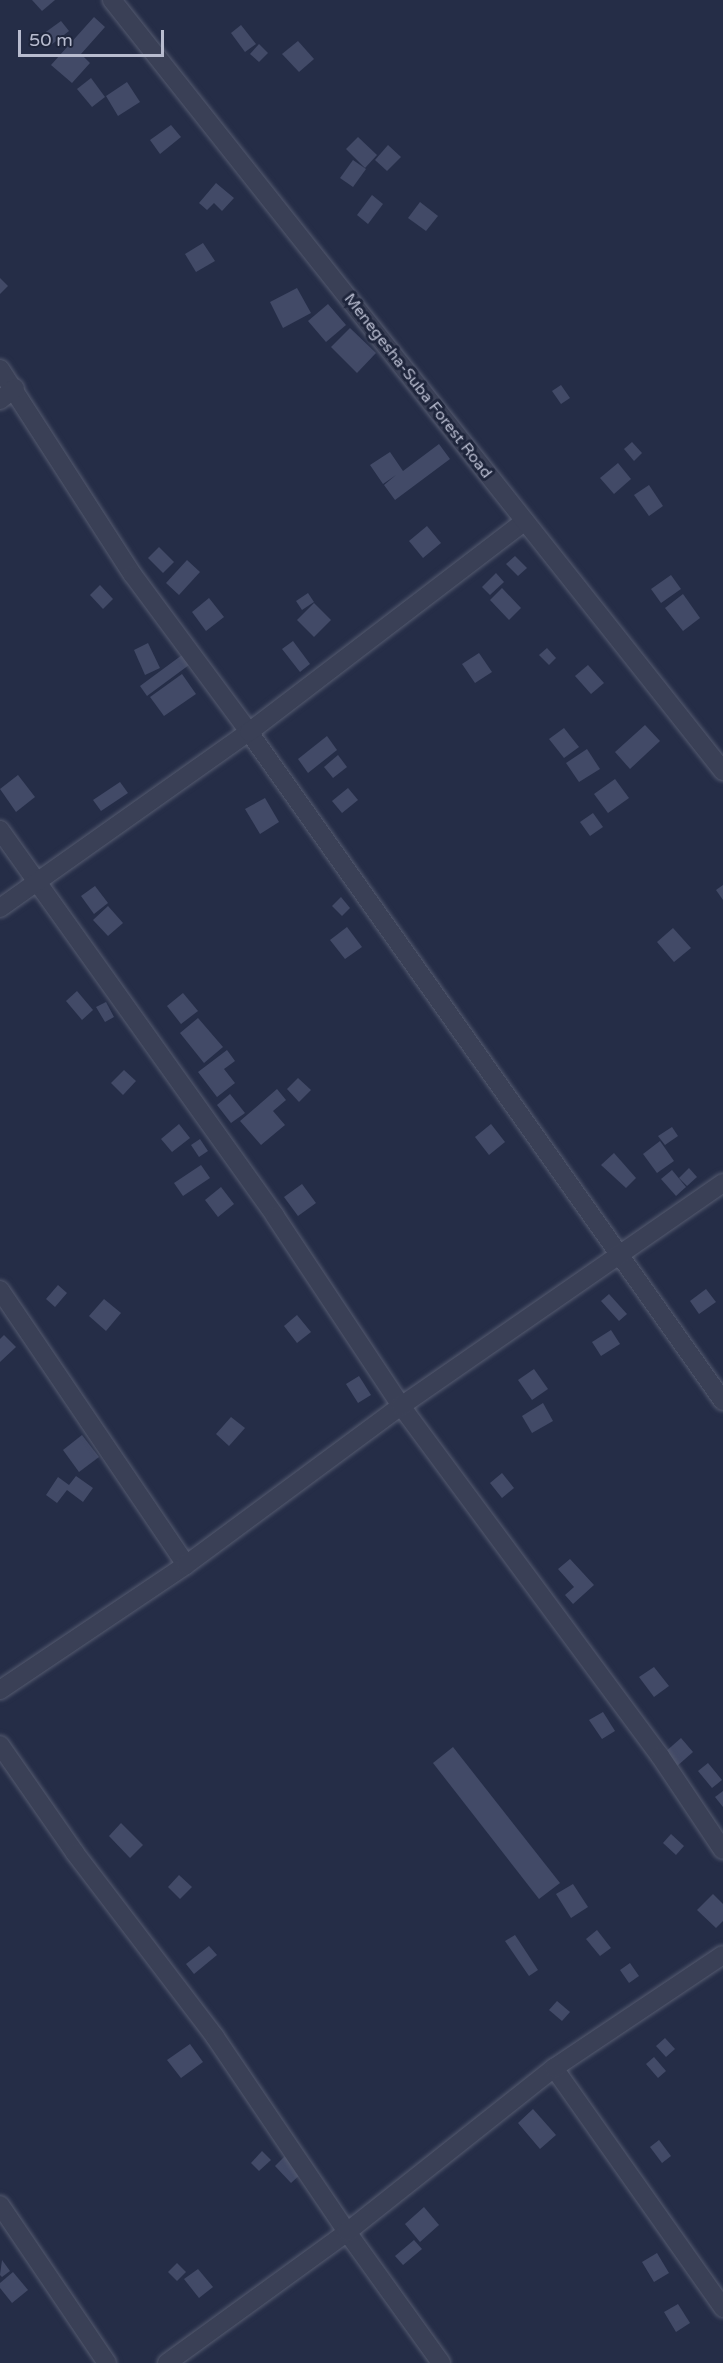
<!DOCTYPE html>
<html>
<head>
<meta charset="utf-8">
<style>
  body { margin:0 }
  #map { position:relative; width:723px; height:2363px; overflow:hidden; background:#252d47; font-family:"Varela Round",sans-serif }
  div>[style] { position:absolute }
  .building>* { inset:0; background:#424a67 }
  .roads { filter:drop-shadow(0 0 2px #555b70) drop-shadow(0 0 2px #555b70) }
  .minor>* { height:18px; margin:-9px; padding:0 9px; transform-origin:9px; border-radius:9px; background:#3a4056 }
  .tertiary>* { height:18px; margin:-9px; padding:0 9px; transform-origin:9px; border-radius:9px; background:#3a4056 }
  span { translate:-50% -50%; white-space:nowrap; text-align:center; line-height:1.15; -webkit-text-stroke:6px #1e253b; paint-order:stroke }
  .street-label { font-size:16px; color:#b8bccf }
  .scale { position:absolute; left:18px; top:30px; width:146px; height:27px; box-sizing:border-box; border:3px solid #b8bccf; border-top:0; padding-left:8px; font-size:18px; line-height:21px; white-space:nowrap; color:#b8bccf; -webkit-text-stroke:4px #1e253b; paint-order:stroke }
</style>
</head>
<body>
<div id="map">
  <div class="building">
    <i style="clip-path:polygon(32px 0,55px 0,42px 11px)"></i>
    <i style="clip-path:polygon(94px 17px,105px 27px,81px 54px,90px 63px,72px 83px,51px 65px)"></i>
    <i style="clip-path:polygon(61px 21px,69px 31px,51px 45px,43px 34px)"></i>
    <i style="clip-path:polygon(241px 25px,256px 44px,245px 52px,231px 33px)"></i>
    <i style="clip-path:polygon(298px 41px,314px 59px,299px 72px,282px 54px)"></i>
    <i style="clip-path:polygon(259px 44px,268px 53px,259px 62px,250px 54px)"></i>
    <i style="clip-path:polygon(91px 78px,105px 97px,92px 107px,77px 89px)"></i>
    <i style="clip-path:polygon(127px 82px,140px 102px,118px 116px,106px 96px)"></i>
    <i style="clip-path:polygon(171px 125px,181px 137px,160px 154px,150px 140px)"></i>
    <i style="clip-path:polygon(358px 137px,377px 155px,365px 168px,346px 149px)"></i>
    <i style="clip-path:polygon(388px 145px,401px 157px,387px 171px,375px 160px)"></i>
    <i style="clip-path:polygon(353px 160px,366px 169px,353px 187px,340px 178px)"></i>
    <i style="clip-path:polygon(216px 183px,234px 198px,222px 211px,214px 203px,207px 210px,199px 203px)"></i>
    <i style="clip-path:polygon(372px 195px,383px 204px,368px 224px,357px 215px)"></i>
    <i style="clip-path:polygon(420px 202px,438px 216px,426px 231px,408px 218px)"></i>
    <i style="clip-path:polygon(203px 243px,215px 261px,196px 272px,185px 254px)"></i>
    <i style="clip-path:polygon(0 278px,8px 286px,0 294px)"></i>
    <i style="clip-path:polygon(297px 288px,311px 313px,283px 328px,270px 302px)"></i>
    <i style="clip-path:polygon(328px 304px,346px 325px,326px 342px,308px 321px)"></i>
    <i style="clip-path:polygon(350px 328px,376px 353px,357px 373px,331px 347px)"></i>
    <i style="clip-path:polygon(561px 385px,570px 398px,561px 404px,552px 391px)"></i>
    <i style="clip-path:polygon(632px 442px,642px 453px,634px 461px,624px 449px)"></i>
    <i style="clip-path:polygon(439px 444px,450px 459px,395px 500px,384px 485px,396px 475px,383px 484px,370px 465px,390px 452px,403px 471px)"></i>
    <i style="clip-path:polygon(618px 463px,631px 479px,614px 494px,600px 478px)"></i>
    <i style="clip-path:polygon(649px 485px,663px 506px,649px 516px,634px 495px)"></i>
    <i style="clip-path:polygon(427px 526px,441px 543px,423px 558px,409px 541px)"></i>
    <i style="clip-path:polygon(159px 547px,174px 562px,163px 573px,148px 558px)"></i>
    <i style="clip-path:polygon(515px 556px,527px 568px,518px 576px,506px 564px)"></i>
    <i style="clip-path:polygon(187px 560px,200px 572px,179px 595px,166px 583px)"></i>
    <i style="clip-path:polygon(496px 573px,504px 582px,490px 595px,482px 587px)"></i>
    <i style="clip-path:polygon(671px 575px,681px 589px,661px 603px,651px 589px)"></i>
    <i style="clip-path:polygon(100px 585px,113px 599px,103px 609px,90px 595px)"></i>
    <i style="clip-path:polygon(502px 588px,521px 608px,509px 620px,490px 600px)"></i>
    <i style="clip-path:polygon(308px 593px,314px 602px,302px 610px,296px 601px)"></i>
    <i style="clip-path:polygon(683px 594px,700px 618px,683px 631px,665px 608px)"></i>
    <i style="clip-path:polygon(209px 598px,224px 617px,206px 631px,192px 612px)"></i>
    <i style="clip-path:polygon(314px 603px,331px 620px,314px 637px,297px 620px)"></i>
    <i style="clip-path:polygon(293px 641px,310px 664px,300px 672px,282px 649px)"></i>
    <i style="clip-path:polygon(148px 643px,160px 668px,145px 675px,134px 650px)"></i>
    <i style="clip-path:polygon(547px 648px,556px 658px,549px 665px,539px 655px)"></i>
    <i style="clip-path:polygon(479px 653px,492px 672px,475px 683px,462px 664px)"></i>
    <i style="clip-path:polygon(182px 655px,189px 665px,147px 696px,140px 686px)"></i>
    <i style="clip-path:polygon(588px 665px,604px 683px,591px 694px,575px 676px)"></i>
    <i style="clip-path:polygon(182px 674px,196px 694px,164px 716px,150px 697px)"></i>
    <i style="clip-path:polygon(645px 725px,660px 741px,630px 769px,615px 752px)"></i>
    <i style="clip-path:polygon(564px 728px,579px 747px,564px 758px,549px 739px)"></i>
    <i style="clip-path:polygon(327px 736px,337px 750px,308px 773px,298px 759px)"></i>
    <i style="clip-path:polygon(587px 749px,600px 769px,579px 782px,566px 763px)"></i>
    <i style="clip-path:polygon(338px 755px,347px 767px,333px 778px,324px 767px)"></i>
    <i style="clip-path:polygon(18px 775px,35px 797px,16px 812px,0 789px)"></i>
    <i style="clip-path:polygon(615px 779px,629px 798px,608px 813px,594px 794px)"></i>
    <i style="clip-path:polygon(120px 782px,128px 793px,101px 811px,93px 800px)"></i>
    <i style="clip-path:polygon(348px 788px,358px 800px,342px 813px,332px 801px)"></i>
    <i style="clip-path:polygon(265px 798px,279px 822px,260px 834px,245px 809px)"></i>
    <i style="clip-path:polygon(593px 813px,603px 827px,590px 836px,580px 822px)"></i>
    <i style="clip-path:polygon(723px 885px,723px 900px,716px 890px)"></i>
    <i style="clip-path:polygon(95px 886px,108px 903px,94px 914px,81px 896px)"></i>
    <i style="clip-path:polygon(341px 897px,350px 908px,342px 916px,332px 906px)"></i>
    <i style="clip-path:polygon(108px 906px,123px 923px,108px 936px,93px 920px)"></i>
    <i style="clip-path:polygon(347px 927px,362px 947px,345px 959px,330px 940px)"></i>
    <i style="clip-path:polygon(673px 928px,691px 948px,674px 962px,657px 942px)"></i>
    <i style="clip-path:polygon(77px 991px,93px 1010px,82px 1020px,66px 1001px)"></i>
    <i style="clip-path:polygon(183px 993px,198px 1011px,181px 1024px,167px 1006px)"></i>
    <i style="clip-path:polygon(106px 1002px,114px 1017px,105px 1022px,96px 1007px)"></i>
    <i style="clip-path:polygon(198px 1018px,223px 1047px,204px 1063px,180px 1033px)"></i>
    <i style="clip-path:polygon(227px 1050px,235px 1061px,224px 1069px,235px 1083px,217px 1097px,198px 1072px)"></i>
    <i style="clip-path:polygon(124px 1070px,136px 1081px,123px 1095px,111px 1083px)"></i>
    <i style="clip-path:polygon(298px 1078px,311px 1090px,299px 1102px,287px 1089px)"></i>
    <i style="clip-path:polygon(277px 1089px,286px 1100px,273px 1111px,285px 1125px,261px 1145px,240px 1121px)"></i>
    <i style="clip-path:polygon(230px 1094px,245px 1113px,231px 1123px,217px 1105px)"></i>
    <i style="clip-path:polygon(179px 1124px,190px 1138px,172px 1152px,161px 1139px)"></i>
    <i style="clip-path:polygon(491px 1124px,505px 1142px,489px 1155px,475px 1137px)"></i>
    <i style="clip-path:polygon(672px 1127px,678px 1136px,665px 1145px,658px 1136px)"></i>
    <i style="clip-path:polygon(200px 1139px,208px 1151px,199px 1157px,191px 1145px)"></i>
    <i style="clip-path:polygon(660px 1141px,674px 1161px,657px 1173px,643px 1154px)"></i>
    <i style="clip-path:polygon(614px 1153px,636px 1178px,626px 1188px,601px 1165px)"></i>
    <i style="clip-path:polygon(201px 1165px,210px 1178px,183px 1196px,174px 1183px)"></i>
    <i style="clip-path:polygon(689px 1168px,697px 1177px,687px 1186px,679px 1178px)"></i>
    <i style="clip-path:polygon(672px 1170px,686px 1187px,676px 1196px,661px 1179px)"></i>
    <i style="clip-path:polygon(302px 1184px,316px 1203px,298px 1216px,284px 1197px)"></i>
    <i style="clip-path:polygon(221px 1187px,234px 1204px,218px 1217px,205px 1200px)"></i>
    <i style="clip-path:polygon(58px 1285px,67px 1293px,55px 1307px,46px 1299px)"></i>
    <i style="clip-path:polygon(706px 1289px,716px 1302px,699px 1314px,690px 1301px)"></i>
    <i style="clip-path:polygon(609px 1294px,627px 1314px,619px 1321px,601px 1301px)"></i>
    <i style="clip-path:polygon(104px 1299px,121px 1313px,106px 1331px,89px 1316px)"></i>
    <i style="clip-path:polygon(297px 1315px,311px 1332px,297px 1343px,284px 1326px)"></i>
    <i style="clip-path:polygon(611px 1330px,620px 1344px,601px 1356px,592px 1342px)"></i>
    <i style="clip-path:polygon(4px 1335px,16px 1347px,0 1362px,0 1339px)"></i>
    <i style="clip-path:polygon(534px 1369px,548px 1389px,532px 1400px,518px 1380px)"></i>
    <i style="clip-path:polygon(359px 1376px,371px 1395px,358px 1403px,346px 1384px)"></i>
    <i style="clip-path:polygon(543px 1403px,553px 1421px,532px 1433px,522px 1416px)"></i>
    <i style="clip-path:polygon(231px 1417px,245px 1428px,229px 1446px,216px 1434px)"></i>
    <i style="clip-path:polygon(82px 1435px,99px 1457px,79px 1472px,63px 1450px)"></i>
    <i style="clip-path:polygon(502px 1473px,514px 1488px,502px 1498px,490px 1483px)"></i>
    <i style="clip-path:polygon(76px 1476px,93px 1488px,83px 1502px,67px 1490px,57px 1503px,46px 1495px,58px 1477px,69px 1485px)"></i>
    <i style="clip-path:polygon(570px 1559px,594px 1585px,573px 1604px,565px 1595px,574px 1587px,558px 1569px)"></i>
    <i style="clip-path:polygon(654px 1667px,669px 1686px,654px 1697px,639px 1677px)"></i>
    <i style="clip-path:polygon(603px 1712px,615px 1731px,602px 1739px,589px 1720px)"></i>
    <i style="clip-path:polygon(681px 1738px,693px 1752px,676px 1767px,664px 1753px)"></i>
    <i style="clip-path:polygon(453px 1747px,560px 1883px,539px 1899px,433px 1763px)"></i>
    <i style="clip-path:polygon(708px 1763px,722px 1780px,712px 1788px,698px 1771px)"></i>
    <i style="clip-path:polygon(723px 1791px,723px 1807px,715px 1797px)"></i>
    <i style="clip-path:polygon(121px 1823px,143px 1845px,130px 1858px,109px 1836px)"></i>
    <i style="clip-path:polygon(671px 1834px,684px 1846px,676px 1855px,663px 1843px)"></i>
    <i style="clip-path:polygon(179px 1875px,192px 1887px,180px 1899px,168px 1887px)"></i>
    <i style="clip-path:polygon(573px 1884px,588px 1907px,571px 1918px,556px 1894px)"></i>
    <i style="clip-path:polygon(713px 1894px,723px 1904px,723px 1921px,716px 1928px,697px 1910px)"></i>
    <i style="clip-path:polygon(597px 1930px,611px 1948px,600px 1956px,586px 1939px)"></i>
    <i style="clip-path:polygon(515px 1935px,538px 1970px,529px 1976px,505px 1941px)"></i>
    <i style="clip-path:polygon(209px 1946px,217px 1955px,194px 1974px,186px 1964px)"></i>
    <i style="clip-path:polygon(630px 1963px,639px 1976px,629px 1983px,620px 1970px)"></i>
    <i style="clip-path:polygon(557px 2001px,570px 2012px,562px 2021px,549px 2010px)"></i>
    <i style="clip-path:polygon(665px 2038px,675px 2049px,666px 2057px,656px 2046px)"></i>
    <i style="clip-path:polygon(190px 2044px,203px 2062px,181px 2078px,167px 2060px)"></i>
    <i style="clip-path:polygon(654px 2057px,666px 2071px,658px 2078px,646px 2064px)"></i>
    <i style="clip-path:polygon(533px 2109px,556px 2135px,540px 2149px,518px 2123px)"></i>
    <i style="clip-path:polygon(659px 2140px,671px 2156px,662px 2163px,650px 2147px)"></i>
    <i style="clip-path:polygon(262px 2151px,271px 2160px,259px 2171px,251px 2163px)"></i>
    <i style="clip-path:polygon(285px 2156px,301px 2174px,291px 2183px,275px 2166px)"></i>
    <i style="clip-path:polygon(424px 2207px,439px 2225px,420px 2242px,405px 2224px)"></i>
    <i style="clip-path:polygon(414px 2240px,422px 2249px,403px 2265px,395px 2256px)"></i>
    <i style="clip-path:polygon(657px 2253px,669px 2273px,654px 2282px,642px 2262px)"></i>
    <i style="clip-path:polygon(2px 2260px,10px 2271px,2px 2277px,0 2275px)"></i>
    <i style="clip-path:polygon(177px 2263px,186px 2272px,177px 2281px,168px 2272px)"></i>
    <i style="clip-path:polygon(198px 2269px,213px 2287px,199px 2298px,184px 2279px)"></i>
    <i style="clip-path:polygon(13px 2272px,28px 2290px,12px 2303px,0 2288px,0 2283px)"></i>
    <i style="clip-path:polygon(678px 2304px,690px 2323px,676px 2332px,664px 2312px)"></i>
  </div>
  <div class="roads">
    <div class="minor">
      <i style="left:0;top:369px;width:245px;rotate:57.2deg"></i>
      <i style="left:133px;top:575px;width:195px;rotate:53.5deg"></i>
      <i style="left:249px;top:732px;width:820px;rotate:54.68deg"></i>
      <i style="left:0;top:400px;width:19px;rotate:-39deg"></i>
      <i style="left:0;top:830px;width:474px;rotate:54.5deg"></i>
      <i style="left:275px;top:1216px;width:228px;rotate:56.4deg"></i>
      <i style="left:401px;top:1406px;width:435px;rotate:53.5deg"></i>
      <i style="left:660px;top:1756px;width:113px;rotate:56.2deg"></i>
      <i style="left:0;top:908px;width:305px;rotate:-35.3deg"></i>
      <i style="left:249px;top:732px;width:347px;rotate:-37.4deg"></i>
      <i style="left:0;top:1290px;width:332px;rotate:55.9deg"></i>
      <i style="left:0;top:1690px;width:224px;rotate:-33.9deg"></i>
      <i style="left:186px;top:1565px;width:267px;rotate:-36.5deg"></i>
      <i style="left:401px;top:1406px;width:392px;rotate:-34.7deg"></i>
      <i style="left:0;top:1745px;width:131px;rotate:55.2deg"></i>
      <i style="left:75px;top:1853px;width:231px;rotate:52.7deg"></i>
      <i style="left:215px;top:2037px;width:235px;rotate:55.9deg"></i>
      <i style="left:347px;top:2232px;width:161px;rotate:54.3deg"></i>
      <i style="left:554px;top:2068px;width:294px;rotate:54.8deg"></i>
      <i style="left:0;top:2205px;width:191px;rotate:55.9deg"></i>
      <i style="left:167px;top:2363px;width:223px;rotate:-36deg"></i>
      <i style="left:347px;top:2232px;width:264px;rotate:-38.4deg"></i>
      <i style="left:554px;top:2068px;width:203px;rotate:-33.8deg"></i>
    </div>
    <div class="tertiary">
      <i style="left:112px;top:0;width:984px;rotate:51.6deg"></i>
    </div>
  </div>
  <div class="street-label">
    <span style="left:418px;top:386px;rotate:52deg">Menegesha-Suba Forest Road</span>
  </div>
  <div class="scale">50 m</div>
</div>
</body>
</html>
